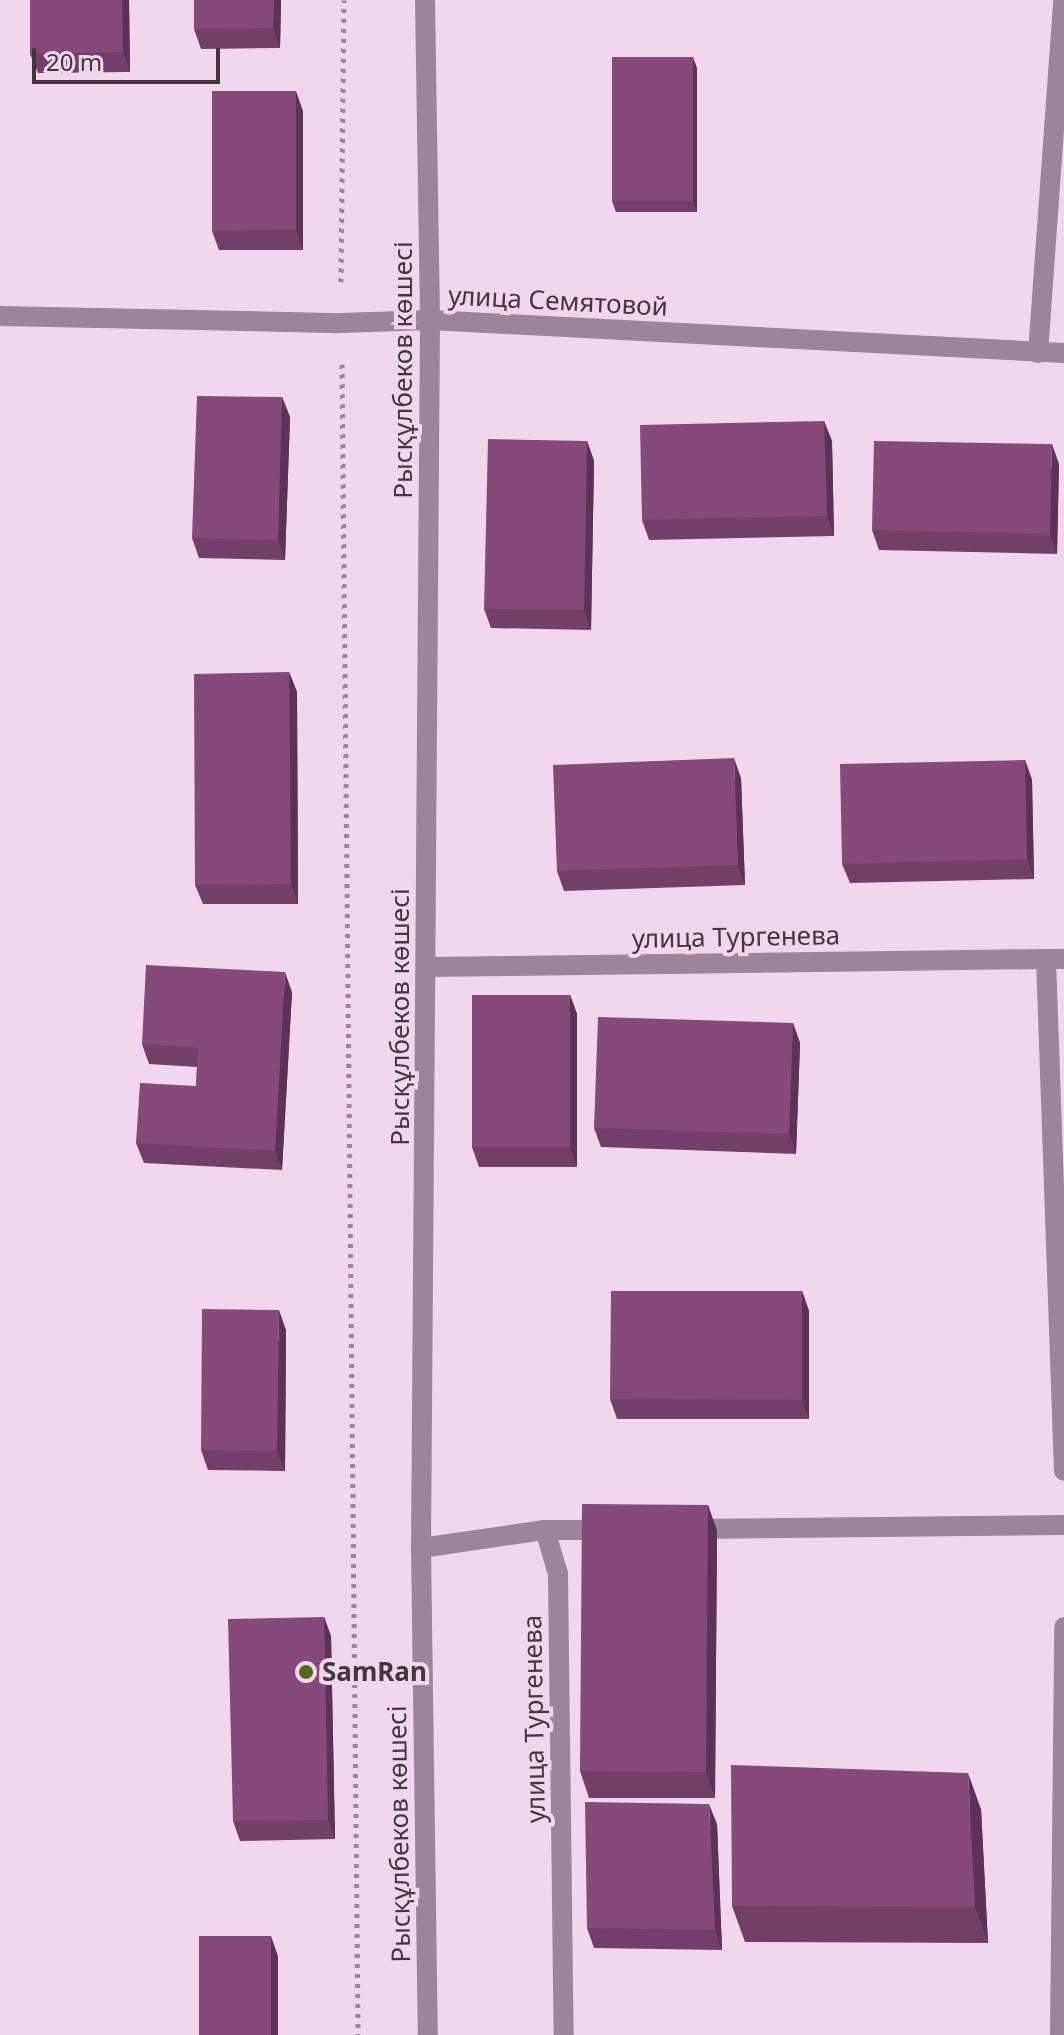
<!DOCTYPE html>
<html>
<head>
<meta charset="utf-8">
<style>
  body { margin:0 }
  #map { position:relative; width:1064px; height:2035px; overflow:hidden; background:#f2d7ec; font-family:"Noto Sans",sans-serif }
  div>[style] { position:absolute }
  .path>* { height:5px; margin-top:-2.5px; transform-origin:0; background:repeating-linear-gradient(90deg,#9b8897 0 4px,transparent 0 10px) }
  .minor>* { height:20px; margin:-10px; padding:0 10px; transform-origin:10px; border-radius:10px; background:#9f8399 }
  .wall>* { inset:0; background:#723f69 }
  .shaded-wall>* { inset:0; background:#5d3355 }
  .building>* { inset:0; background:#85497a }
  .dots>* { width:22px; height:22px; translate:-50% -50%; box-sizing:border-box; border:4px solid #f2d7ec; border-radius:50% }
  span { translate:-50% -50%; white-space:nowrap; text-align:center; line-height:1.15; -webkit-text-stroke:8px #f2d7ec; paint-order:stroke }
  .street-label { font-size:26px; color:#42373f }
  .poi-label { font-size:26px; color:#42373f; font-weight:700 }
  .left { translate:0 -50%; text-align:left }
  .scale { position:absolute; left:32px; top:48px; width:188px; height:36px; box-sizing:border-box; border:4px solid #42373f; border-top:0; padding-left:10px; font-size:24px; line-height:28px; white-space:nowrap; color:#42373f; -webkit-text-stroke:6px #f2d7ec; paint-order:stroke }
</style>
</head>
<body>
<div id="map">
  <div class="path">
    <i style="left:341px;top:282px;width:282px;rotate:-89.4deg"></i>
    <i style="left:342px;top:364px;width:1671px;rotate:89.45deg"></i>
  </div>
  <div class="minor">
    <i style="left:425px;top:0;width:320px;rotate:89.1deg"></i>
    <i style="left:430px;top:320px;width:1228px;rotate:90.42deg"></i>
    <i style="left:421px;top:1548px;width:487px;rotate:89.2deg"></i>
    <i style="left:0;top:316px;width:341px;rotate:1.2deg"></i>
    <i style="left:341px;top:323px;width:89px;rotate:-1.9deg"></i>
    <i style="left:430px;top:320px;width:635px;rotate:2.98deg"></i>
    <i style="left:1038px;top:353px;width:354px;rotate:-85.9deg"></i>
    <i style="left:1064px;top:959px;width:18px;rotate:180deg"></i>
    <i style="left:1046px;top:959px;width:512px;rotate:87.99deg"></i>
    <i style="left:426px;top:967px;width:620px;rotate:-0.74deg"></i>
    <i style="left:689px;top:1529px;width:375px;rotate:-0.6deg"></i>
    <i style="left:545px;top:1530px;width:64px"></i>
    <i style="left:421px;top:1548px;width:125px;rotate:-8.3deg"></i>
    <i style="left:545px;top:1530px;width:46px;rotate:73.5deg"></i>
    <i style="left:558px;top:1574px;width:461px;rotate:89.3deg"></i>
    <i style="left:1060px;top:2035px;width:408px;rotate:-89.4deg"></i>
  </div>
  <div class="wall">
    <i style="clip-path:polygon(129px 0,130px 72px,38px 73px,30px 54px)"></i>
    <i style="clip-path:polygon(194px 0,281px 0,280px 48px,201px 49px,194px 29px)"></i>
    <i style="clip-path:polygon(697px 68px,697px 212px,616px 212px,612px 201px)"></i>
    <i style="clip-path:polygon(303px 111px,303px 250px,219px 250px,212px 231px)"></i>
    <i style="clip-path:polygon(282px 397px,290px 417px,285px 560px,199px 558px,192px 538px)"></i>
    <i style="clip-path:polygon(824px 421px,832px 441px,834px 536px,649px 540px,642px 520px)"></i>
    <i style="clip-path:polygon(587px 441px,594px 461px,591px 630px,491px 628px,484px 609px)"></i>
    <i style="clip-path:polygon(1059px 464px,1057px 554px,879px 550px,872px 530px)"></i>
    <i style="clip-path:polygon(289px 672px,297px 692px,298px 904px,203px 904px,195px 885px)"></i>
    <i style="clip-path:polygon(1025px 760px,1032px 780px,1034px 879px,850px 883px,842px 864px)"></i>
    <i style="clip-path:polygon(741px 778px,745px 885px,564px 891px,557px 871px)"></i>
    <i style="clip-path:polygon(292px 992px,282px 1170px,144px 1163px,136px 1143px,196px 1086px,197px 1067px,149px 1064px,142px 1044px)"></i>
    <i style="clip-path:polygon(570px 995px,577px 1014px,577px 1167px,479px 1167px,472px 1147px)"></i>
    <i style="clip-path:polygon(793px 1023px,800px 1043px,796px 1154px,601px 1147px,594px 1128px)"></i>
    <i style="clip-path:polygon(802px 1291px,809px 1311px,809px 1419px,617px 1419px,610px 1399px)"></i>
    <i style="clip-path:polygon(286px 1330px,285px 1471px,208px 1470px,201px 1450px)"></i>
    <i style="clip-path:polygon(708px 1505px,717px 1531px,715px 1798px,589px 1798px,580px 1771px)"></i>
    <i style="clip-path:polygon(324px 1617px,331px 1636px,335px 1839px,240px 1841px,233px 1821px)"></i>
    <i style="clip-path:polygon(981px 1809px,988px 1943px,745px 1942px,732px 1906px)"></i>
    <i style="clip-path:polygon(717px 1824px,722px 1950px,594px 1948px,587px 1928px)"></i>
  </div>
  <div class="shaded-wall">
    <i style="clip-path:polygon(122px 0,129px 0,130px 72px,123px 52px)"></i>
    <i style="clip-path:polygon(274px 0,281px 0,280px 48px,273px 28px)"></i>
    <i style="clip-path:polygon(693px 57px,697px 68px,697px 212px,693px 201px)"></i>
    <i style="clip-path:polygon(296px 91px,303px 111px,303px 250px,296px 230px)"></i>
    <i style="clip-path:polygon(282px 397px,290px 417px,285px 560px,278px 540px)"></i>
    <i style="clip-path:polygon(824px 421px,832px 441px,834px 536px,827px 516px)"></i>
    <i style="clip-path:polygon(587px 441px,594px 461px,591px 630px,584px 610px)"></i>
    <i style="clip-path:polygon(1052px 444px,1059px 464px,1057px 554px,1050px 534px)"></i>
    <i style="clip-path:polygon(289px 672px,297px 692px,298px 904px,291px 884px)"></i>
    <i style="clip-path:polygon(734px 758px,741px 778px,745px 885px,738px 865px)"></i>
    <i style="clip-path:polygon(1025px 760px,1032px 780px,1034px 879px,1027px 859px)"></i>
    <i style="clip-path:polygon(285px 972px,292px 992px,282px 1170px,275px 1151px)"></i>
    <i style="clip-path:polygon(570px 995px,577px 1014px,577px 1167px,570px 1147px)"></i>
    <i style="clip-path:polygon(793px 1023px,800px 1043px,796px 1154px,789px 1134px)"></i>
    <i style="clip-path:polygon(802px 1291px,809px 1311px,809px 1419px,802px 1400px)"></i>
    <i style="clip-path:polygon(279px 1310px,286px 1330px,285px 1471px,277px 1451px)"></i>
    <i style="clip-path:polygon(708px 1505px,717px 1531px,715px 1798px,706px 1772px)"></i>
    <i style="clip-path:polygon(324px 1617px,331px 1636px,335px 1839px,328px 1820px)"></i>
    <i style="clip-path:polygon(968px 1773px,981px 1809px,988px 1943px,975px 1907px)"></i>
    <i style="clip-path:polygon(709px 1804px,717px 1824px,722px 1950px,715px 1930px)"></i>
    <i style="clip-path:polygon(271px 1936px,278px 1956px,278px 2035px,271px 2035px)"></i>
  </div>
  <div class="building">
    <i style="clip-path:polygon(30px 0,122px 0,123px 52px,30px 54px)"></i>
    <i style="clip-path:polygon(194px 0,274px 0,273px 28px,194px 29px)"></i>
    <i style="clip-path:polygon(612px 57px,693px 57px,693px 201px,612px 201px)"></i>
    <i style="clip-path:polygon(212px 91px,296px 91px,296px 230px,212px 231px)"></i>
    <i style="clip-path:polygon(197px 396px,282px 397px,278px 540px,192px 538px)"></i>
    <i style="clip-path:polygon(824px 421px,827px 516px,642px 520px,640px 425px)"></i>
    <i style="clip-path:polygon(488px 439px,587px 441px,584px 610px,484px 609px)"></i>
    <i style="clip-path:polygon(874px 441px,1052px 444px,1050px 534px,872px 530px)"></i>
    <i style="clip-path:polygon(289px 672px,291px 884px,195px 885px,194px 674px)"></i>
    <i style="clip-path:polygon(734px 758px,738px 865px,557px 871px,553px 765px)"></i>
    <i style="clip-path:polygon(1025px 760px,1027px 859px,842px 864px,840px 764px)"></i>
    <i style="clip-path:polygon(146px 965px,285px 972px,275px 1151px,136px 1143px,140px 1083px,196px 1086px,198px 1048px,142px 1044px)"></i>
    <i style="clip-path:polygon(472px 995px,570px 995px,570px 1147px,472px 1147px)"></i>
    <i style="clip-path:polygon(598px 1017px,793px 1023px,789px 1134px,594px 1128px)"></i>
    <i style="clip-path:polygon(611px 1291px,802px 1291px,802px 1400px,610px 1399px)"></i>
    <i style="clip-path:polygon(202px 1309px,279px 1310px,277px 1451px,201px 1450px)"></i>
    <i style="clip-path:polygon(582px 1504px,708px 1505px,706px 1772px,580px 1771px)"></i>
    <i style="clip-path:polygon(324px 1617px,328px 1820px,233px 1821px,228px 1619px)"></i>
    <i style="clip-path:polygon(731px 1765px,968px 1773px,975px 1907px,732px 1906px)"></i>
    <i style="clip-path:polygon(585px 1802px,709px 1804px,715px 1930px,587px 1928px)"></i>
    <i style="clip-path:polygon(199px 1936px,271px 1936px,271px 2035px,199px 2035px)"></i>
  </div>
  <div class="dots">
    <i style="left:306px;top:1672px;background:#536918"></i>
  </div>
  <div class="street-label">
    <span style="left:558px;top:301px;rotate:3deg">улица Семятовой</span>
    <span style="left:403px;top:370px;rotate:-90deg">Рысқұлбеков көшесі</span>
    <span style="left:736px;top:937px;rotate:-1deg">улица Тургенева</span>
    <span style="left:400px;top:1017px;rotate:-90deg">Рысқұлбеков көшесі</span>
    <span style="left:534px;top:1719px;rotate:-91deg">улица Тургенева</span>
    <span style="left:399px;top:1834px;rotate:-91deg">Рысқұлбеков көшесі</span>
  </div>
  <div class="poi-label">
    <span class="left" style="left:322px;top:1672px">SamRan</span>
  </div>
  <div class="scale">20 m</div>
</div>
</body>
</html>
